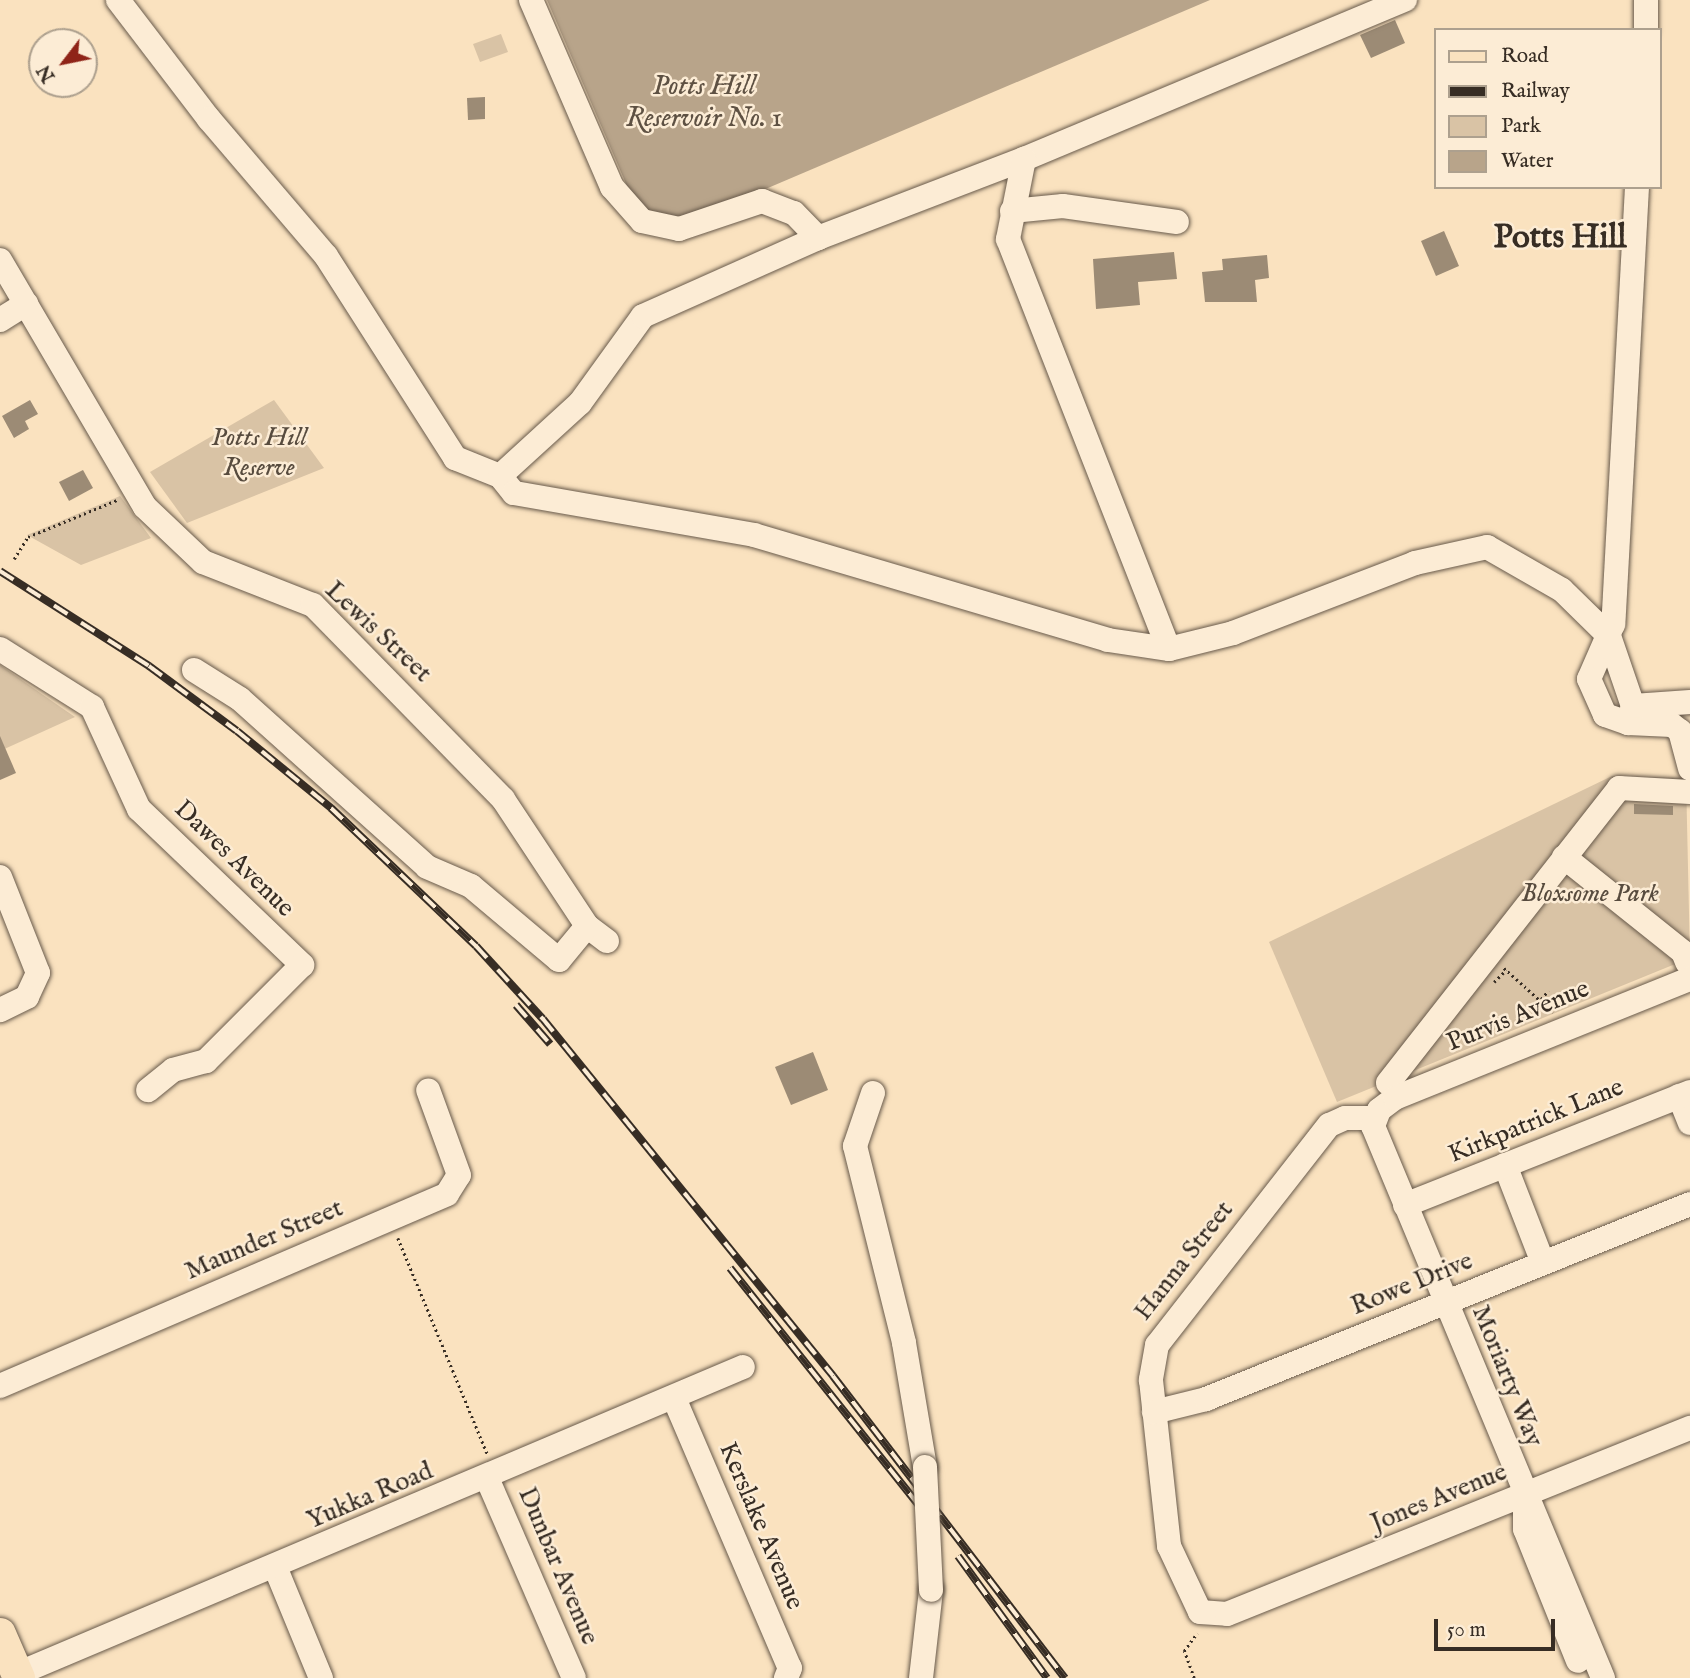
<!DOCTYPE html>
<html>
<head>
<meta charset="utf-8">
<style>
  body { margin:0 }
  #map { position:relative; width:1690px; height:1678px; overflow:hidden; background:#fae2bf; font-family:"IM FELL English",serif }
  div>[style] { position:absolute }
  .green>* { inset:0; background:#d9c3a5 }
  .water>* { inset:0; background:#b8a48a }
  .building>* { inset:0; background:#9c8b75 }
  .path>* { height:2.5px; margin-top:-1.25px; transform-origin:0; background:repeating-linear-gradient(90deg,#372d24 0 2px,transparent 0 5.5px) }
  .roads { filter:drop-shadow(0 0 2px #685a4b) drop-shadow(0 0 2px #685a4b) }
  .minor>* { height:24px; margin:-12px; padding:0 12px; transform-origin:12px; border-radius:12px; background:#fcecd5 }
  .major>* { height:32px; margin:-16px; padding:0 16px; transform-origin:16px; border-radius:16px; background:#fae2bf }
  .rail>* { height:8px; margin-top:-4px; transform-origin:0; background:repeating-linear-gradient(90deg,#fcecd5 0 16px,#372d24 0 32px); box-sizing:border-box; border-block:2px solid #372d24 }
  .bridges { filter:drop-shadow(0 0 2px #685a4b) drop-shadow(0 0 2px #685a4b) }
  .minor-bridge>* { height:24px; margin:-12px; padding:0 12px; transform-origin:12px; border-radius:12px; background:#fcecd5 }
  span { translate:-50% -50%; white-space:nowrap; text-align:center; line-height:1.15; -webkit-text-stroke:5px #fcecd5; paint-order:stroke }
  .park-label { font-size:26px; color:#574b3e; font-style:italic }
  .street-label { font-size:26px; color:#372d24 }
  .water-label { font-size:28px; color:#5e5143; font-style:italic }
  .district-label { font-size:33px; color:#372d24; font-weight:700 }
  .legend { position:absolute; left:1434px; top:28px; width:228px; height:161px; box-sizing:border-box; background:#fcecd5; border:2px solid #ada08e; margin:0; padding:9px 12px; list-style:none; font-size:21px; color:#372d24 }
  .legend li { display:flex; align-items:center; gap:14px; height:35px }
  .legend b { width:35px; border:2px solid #ada08e }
  .north { position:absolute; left:28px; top:28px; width:70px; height:70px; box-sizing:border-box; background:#fcecd5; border:2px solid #ada08e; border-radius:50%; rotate:238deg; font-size:19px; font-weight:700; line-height:28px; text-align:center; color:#372d24 }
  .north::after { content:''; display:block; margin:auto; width:24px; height:32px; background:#8f2418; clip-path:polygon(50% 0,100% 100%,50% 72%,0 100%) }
  .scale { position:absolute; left:1434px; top:1619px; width:121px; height:32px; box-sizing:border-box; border:4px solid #372d24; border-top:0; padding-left:9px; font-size:21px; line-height:24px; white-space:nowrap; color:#372d24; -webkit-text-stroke:5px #fcecd5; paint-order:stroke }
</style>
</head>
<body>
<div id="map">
  <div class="green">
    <i style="clip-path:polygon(501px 34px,508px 52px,480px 62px,473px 44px)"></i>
    <i style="clip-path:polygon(274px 400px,324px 468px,187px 523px,150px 472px)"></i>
    <i style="clip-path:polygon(120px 496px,151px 538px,81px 565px,27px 535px)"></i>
    <i style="clip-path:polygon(0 665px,75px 717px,0 751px)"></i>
    <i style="clip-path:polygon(1612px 776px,1686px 778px,1690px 958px,1337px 1102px,1269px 942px)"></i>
  </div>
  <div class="water">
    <i style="clip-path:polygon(547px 0,1210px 0,690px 221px,663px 223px,633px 200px)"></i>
  </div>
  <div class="building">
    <i style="clip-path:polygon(1395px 20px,1405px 43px,1371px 58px,1360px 35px)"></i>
    <i style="clip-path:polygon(485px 97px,485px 119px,468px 120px,467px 98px)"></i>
    <i style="clip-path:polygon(1444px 231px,1459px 266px,1436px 276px,1421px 241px)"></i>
    <i style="clip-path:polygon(1174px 252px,1177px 279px,1138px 282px,1140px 305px,1096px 309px,1093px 259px)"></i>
    <i style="clip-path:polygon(1267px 255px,1269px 278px,1255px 280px,1257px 302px,1205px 302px,1202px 272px,1223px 270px,1222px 259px)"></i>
    <i style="clip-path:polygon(30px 400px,38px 414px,25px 421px,29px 429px,14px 438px,2px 416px)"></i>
    <i style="clip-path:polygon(83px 470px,93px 488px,69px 501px,59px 482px)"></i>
    <i style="clip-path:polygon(0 736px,16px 773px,0 780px)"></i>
    <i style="clip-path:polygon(1634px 804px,1673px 806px,1673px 815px,1634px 814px)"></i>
    <i style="clip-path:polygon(813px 1052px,828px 1090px,791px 1105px,775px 1067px)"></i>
  </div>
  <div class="path">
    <i style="left:14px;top:559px;width:26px;rotate:-58deg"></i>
    <i style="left:28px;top:537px;width:96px;rotate:-22.6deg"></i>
    <i style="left:1504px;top:968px;width:66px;rotate:41.9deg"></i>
    <i style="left:1494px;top:982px;width:17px;rotate:-45deg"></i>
    <i style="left:1541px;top:999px;width:11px;rotate:-49deg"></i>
    <i style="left:398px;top:1238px;width:235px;rotate:67.5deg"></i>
    <i style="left:1194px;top:1678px;width:29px;rotate:-110deg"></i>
    <i style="left:1184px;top:1651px;width:22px;rotate:-54deg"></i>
  </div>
  <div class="roads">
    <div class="minor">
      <i style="left:118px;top:0;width:150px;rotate:52.6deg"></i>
      <i style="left:209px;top:119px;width:180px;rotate:49.5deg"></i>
      <i style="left:326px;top:256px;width:240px;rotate:57.4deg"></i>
      <i style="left:455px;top:458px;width:48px;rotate:21.8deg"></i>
      <i style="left:500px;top:476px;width:108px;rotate:-42.4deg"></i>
      <i style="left:580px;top:403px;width:107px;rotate:-54.1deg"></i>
      <i style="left:643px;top:316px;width:192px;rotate:-24deg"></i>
      <i style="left:818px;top:238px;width:221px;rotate:-21deg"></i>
      <i style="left:1024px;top:159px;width:413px;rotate:-22.7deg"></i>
      <i style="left:531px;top:0;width:204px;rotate:66.6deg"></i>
      <i style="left:612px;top:187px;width:45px;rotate:48.6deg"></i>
      <i style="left:642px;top:221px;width:38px;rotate:12deg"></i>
      <i style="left:679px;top:229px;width:88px;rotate:-18.6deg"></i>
      <i style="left:762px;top:201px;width:34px;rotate:21deg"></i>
      <i style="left:794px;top:213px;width:35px;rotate:46deg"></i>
      <i style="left:1646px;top:30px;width:30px;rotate:-90deg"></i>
      <i style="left:1024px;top:159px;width:82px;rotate:101.3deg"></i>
      <i style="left:1008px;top:239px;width:440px;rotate:68.6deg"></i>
      <i style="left:1637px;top:187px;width:438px;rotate:93.1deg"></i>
      <i style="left:1613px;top:624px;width:60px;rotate:113.6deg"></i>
      <i style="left:1589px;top:679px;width:39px;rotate:66deg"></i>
      <i style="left:1605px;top:715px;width:24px;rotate:19deg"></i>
      <i style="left:1628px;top:723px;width:44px;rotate:2.6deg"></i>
      <i style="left:1672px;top:725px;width:10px;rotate:37deg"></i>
      <i style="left:1680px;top:731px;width:39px;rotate:75deg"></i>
      <i style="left:1012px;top:211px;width:51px;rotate:-5.6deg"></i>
      <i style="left:1063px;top:206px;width:115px;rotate:8deg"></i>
      <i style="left:0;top:260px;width:286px;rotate:59.6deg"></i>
      <i style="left:145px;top:507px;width:80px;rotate:43.5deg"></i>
      <i style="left:203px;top:562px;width:118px;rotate:21.4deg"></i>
      <i style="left:313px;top:605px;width:272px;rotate:45.6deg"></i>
      <i style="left:503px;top:799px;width:152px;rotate:56.5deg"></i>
      <i style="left:587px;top:926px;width:25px;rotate:37deg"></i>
      <i style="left:0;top:320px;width:31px;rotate:-32deg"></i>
      <i style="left:500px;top:476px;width:22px;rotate:51deg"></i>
      <i style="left:514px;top:493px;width:244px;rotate:9.9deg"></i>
      <i style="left:754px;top:535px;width:369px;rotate:16.5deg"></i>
      <i style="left:1108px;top:640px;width:62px;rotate:8.4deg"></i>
      <i style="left:1169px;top:649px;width:66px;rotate:-14deg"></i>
      <i style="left:1233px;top:633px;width:195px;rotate:-21deg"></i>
      <i style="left:1415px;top:563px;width:74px;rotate:-12.5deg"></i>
      <i style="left:1487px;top:547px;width:86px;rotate:29.8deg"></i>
      <i style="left:1562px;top:590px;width:66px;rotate:44.4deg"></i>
      <i style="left:1609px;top:636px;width:74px;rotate:71.1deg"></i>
      <i style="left:1633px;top:706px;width:18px;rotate:106deg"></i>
      <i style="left:0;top:649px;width:109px;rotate:32.2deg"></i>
      <i style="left:92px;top:707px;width:112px;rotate:65.3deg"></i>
      <i style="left:139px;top:809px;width:226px;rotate:43.7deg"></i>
      <i style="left:302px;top:965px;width:136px;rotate:135deg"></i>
      <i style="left:206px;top:1061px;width:34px;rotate:165deg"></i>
      <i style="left:173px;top:1070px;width:32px;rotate:141deg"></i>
      <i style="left:194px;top:670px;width:54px;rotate:32.2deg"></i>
      <i style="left:240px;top:699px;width:251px;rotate:41.9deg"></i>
      <i style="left:427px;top:867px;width:48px;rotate:23.4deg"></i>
      <i style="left:471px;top:886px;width:115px;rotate:40.1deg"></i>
      <i style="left:559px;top:960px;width:44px;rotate:-50.5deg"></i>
      <i style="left:1633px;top:706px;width:57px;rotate:-4deg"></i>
      <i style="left:1564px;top:857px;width:152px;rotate:38.6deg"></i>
      <i style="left:1683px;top:952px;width:11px;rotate:68deg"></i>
      <i style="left:0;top:877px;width:103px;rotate:68.4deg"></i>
      <i style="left:38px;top:973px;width:26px;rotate:115deg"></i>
      <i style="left:27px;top:997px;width:30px;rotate:154deg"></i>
      <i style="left:1388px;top:1083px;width:375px;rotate:-51.9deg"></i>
      <i style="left:1619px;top:788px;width:71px;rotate:3.2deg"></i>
      <i style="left:873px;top:1093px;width:56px;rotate:108.8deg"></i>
      <i style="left:855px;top:1146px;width:203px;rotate:76deg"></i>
      <i style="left:904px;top:1343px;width:126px;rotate:80.4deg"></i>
      <i style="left:1679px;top:1096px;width:29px;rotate:68deg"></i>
      <i style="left:1375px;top:1118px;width:30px;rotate:180deg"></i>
      <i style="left:1345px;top:1118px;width:17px;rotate:156deg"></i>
      <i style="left:1329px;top:1125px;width:279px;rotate:128deg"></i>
      <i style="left:1157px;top:1345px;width:36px;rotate:100deg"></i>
      <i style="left:1151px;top:1380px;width:167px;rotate:83.8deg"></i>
      <i style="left:1169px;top:1546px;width:73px;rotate:64.8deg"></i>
      <i style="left:1200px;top:1612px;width:27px;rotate:4deg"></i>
      <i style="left:1227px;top:1614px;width:499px;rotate:-21.9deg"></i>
      <i style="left:1505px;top:1165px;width:105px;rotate:68.8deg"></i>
      <i style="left:1405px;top:1205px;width:307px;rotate:-21.6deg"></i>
      <i style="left:0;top:1386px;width:486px;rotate:-23.2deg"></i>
      <i style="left:447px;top:1194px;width:22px;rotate:-58deg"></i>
      <i style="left:459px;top:1175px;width:90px;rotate:-110deg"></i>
      <i style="left:674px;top:1398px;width:294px;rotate:66.8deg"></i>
      <i style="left:790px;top:1668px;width:11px;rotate:112deg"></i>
      <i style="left:1154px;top:1412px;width:54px;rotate:-14deg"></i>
      <i style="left:1206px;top:1399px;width:522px;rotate:-21.94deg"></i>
      <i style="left:487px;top:1478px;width:218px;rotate:66.5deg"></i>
      <i style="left:1525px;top:1501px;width:28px;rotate:90deg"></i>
      <i style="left:1525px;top:1529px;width:142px;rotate:68.1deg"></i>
      <i style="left:276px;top:1569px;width:118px;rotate:67.6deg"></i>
      <i style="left:17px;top:1674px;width:788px;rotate:-22.92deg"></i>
      <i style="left:921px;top:1678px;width:89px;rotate:-83.5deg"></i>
      <i style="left:1603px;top:1678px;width:598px;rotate:-112.62deg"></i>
      <i style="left:1373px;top:1126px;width:17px;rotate:-69deg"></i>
      <i style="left:1379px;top:1110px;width:20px;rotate:-37deg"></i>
      <i style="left:1395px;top:1098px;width:318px;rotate:-22deg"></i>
    </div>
    <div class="major">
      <i style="left:0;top:1634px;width:48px;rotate:66.6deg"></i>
    </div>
  </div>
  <div class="rail">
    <i style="left:0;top:571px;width:177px;rotate:32.5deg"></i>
    <i style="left:149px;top:666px;width:109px;rotate:36.5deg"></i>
    <i style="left:237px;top:731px;width:122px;rotate:39.3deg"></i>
    <i style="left:331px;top:808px;width:200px;rotate:43.6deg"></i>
    <i style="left:476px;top:946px;width:99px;rotate:47.5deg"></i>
    <i style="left:543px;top:1019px;width:460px;rotate:50.9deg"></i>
    <i style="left:833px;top:1376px;width:381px;rotate:52.5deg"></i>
    <i style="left:516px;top:1005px;width:52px;rotate:48.9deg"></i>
    <i style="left:730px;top:1268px;width:308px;rotate:51.5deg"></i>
    <i style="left:958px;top:1556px;width:151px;rotate:53.9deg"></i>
  </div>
  <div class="bridges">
    <div class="minor-bridge">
      <i style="left:925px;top:1467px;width:123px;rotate:87.2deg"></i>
    </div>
  </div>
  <div class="park-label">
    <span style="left:259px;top:453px">Potts Hill<br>Reserve</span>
    <span style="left:1590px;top:894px">Bloxsome Park</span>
  </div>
  <div class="street-label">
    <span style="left:378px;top:632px;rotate:43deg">Lewis Street</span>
    <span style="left:234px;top:859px;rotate:44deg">Dawes Avenue</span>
    <span style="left:1518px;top:1016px;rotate:-22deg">Purvis Avenue</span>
    <span style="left:1536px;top:1121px;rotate:-22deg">Kirkpatrick Lane</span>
    <span style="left:264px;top:1240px;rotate:-23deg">Maunder Street</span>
    <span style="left:1184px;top:1261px;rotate:-52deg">Hanna Street</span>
    <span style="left:1412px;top:1284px;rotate:-22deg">Rowe Drive</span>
    <span style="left:1507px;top:1376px;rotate:68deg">Moriarty Way</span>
    <span style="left:370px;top:1496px;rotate:-23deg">Yukka Road</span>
    <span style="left:1439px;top:1498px;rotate:-22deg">Jones Avenue</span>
    <span style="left:761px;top:1526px;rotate:67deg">Kerslake Avenue</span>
    <span style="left:558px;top:1566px;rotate:67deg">Dunbar Avenue</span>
  </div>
  <div class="water-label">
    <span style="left:704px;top:103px">Potts Hill<br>Reservoir No. 1</span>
  </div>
  <div class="district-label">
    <span style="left:1560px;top:239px">Potts Hill</span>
  </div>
  <ul class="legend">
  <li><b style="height:9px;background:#fae2bf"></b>Road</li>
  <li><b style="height:9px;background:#372d24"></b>Railway</li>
  <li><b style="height:19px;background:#d9c3a5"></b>Park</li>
  <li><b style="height:19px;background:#b8a48a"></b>Water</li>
  </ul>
  <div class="north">N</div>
  <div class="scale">50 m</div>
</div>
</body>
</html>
